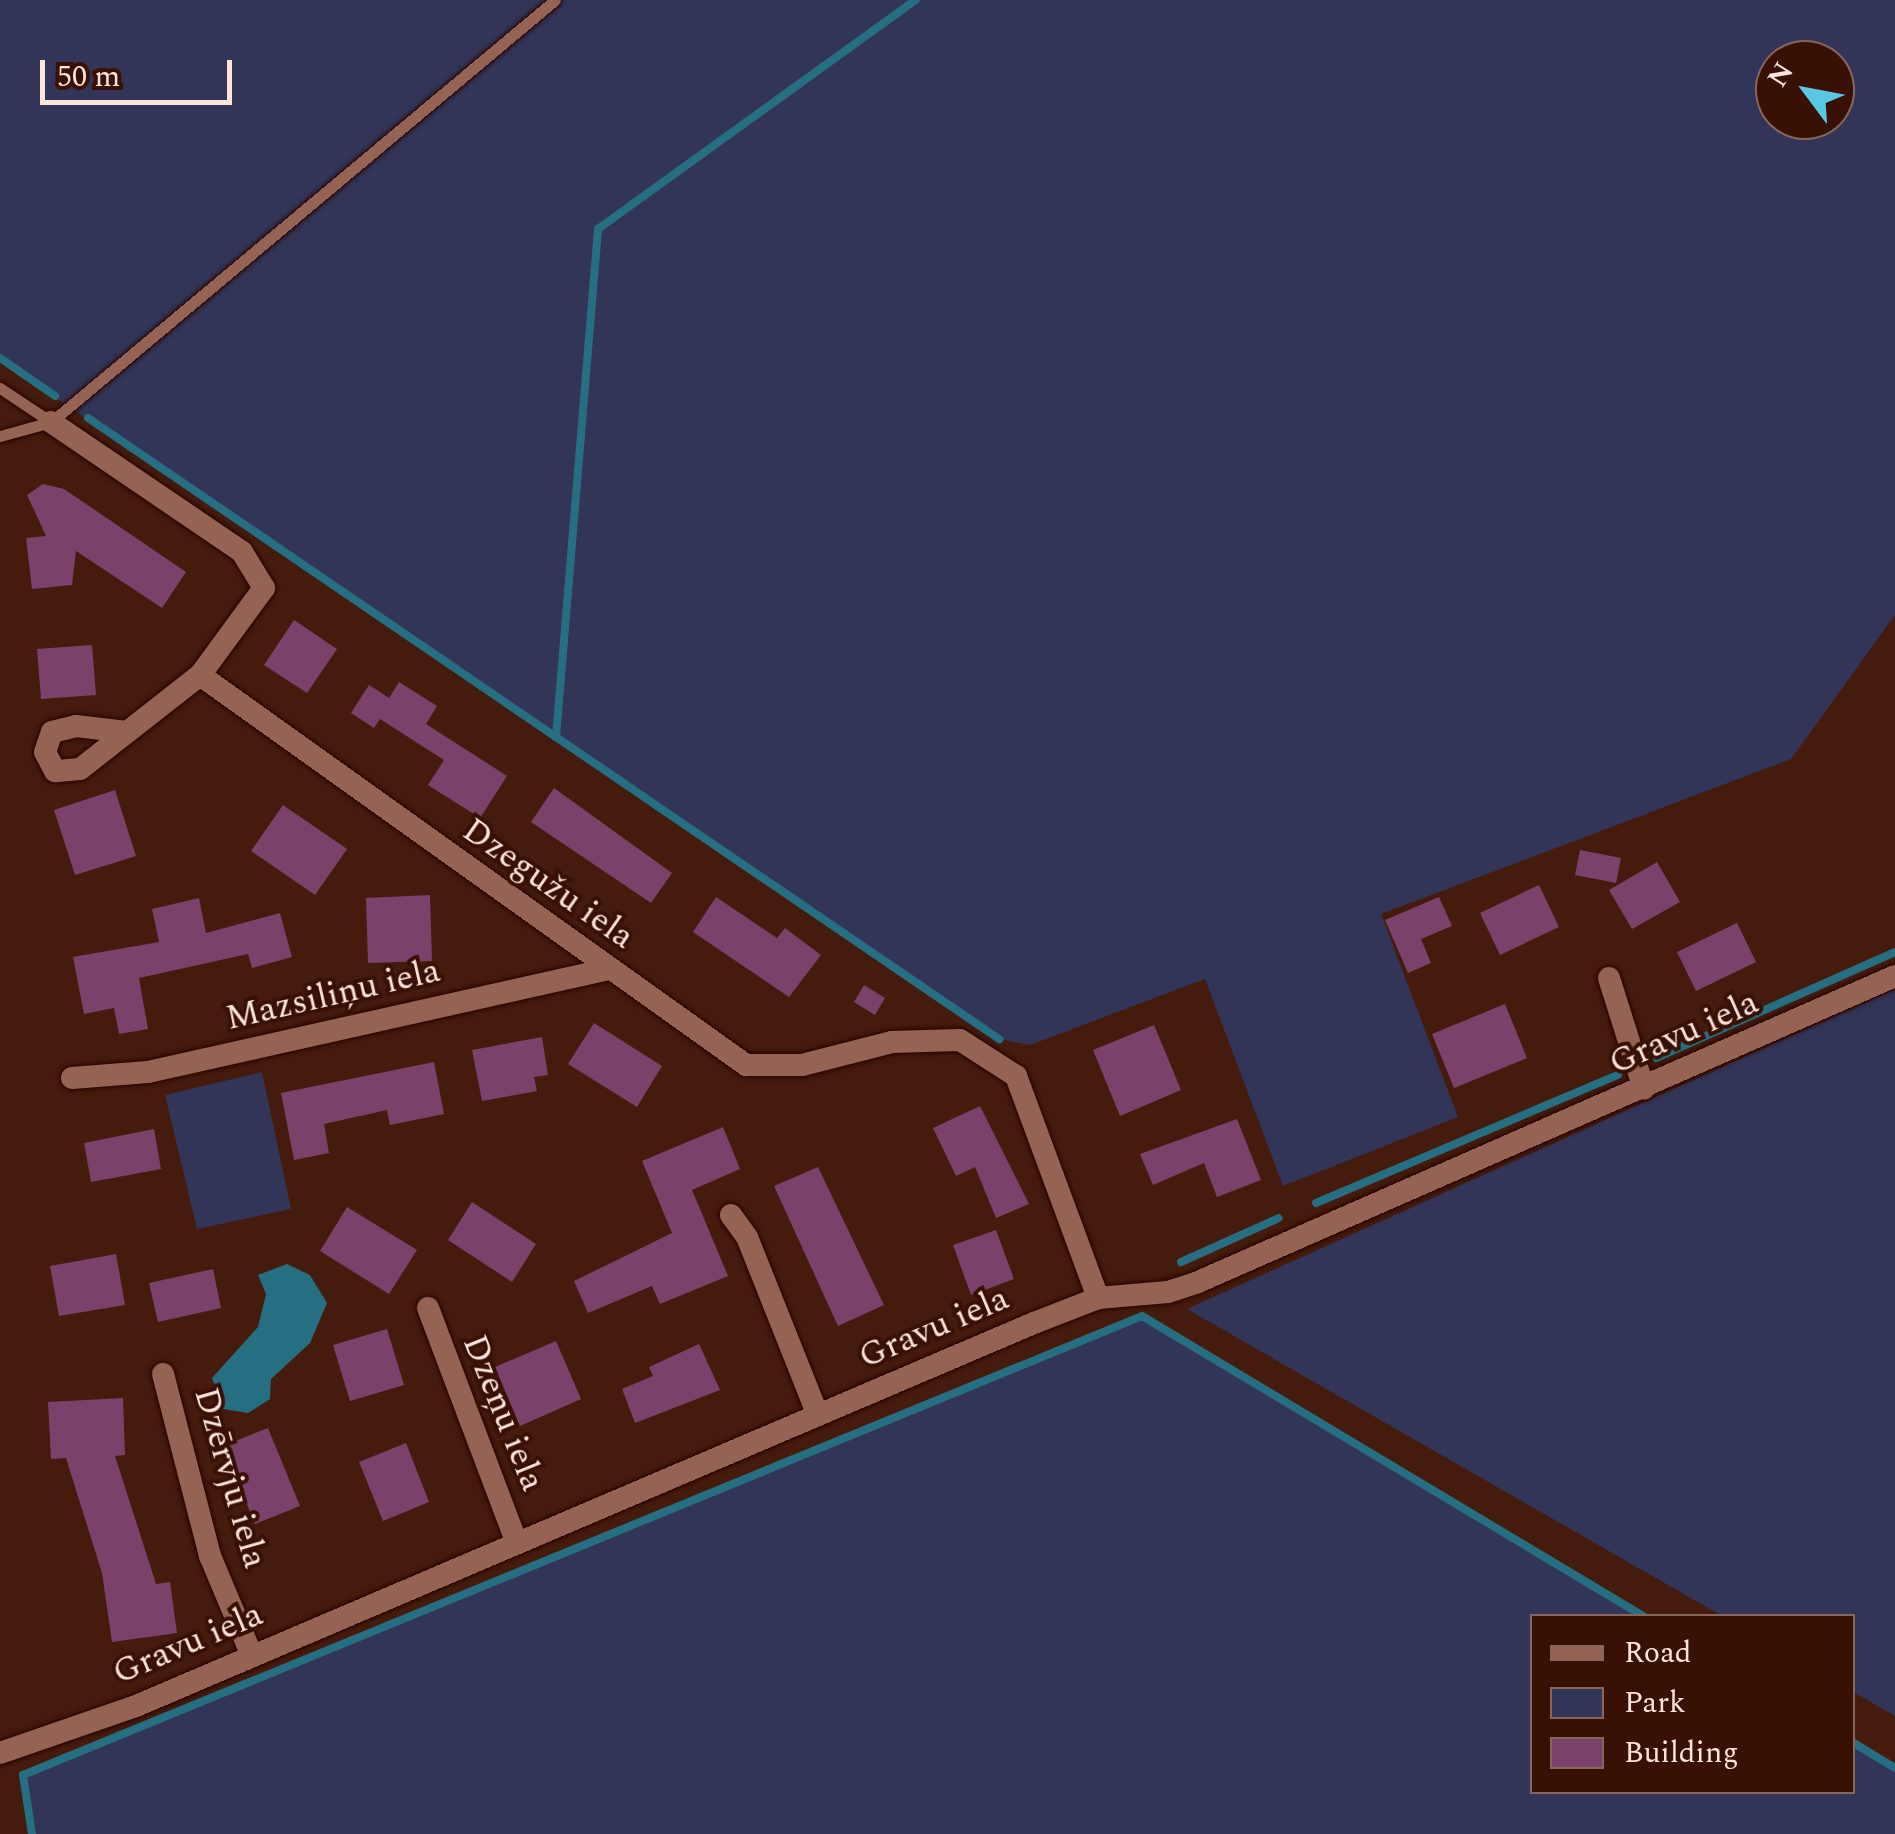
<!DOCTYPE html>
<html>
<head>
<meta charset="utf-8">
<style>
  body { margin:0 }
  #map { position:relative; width:1895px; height:1834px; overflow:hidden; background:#441b0d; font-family:Spectral,serif }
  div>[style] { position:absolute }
  .green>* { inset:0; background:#323557 }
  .water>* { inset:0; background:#266f82 }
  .stream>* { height:8px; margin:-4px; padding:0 4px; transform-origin:4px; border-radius:4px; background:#266f82 }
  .building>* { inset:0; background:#7a426b }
  .roads { filter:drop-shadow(0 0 2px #290300) drop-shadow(0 0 2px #290300) }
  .service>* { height:11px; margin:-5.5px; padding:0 5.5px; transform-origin:5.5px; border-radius:5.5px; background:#946354 }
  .minor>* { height:22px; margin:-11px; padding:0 11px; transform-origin:11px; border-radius:11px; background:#946354 }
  span { translate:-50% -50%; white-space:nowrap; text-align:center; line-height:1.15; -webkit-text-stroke:8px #391104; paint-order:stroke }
  .street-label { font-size:35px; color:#fde5de }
  .legend { position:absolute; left:1530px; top:1614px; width:325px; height:180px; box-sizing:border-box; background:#391104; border:2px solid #87665b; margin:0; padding:12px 18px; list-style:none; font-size:30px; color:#fde5de }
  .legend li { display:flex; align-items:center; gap:20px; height:50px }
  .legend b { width:50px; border:2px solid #87665b }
  .north { position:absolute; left:1755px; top:40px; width:100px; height:100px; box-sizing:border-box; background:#391104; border:2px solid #87665b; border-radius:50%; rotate:302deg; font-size:28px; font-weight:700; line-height:40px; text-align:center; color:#fde5de }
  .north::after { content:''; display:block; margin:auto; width:35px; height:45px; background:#5ac8e5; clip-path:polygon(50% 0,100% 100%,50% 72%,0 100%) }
  .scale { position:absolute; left:40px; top:60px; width:192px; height:45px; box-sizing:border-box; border:5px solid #fde5de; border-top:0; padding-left:12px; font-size:30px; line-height:35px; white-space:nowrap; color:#fde5de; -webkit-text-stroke:8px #391104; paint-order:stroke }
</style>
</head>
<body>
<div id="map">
  <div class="green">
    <i style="clip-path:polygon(evenodd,0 0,1895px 0,1895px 615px,1791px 759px,1381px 914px,1458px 1117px,1283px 1186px,1205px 979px,1030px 1045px,999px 1039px,0 360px,0 0,1775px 60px,1835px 60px,1835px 120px,1775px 120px,1775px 60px)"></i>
    <i style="clip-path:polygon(1895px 989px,1895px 1716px,1853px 1692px,1852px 1616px,1722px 1616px,1187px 1309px)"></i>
    <i style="clip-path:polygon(262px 1072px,291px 1209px,197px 1229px,165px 1095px)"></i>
    <i style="clip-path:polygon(1142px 1316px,1643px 1616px,1532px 1616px,1532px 1792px,1852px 1792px,1853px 1742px,1895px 1768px,1895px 1834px,32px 1834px,23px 1775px)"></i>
  </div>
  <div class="water">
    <i style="clip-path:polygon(287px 1264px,310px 1275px,327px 1303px,310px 1343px,271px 1379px,270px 1399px,248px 1413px,223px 1409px,212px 1378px,258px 1327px,266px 1294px,258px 1275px)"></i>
  </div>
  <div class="stream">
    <i style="left:0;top:358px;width:67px;rotate:34.6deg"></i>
    <i style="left:88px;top:418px;width:1103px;rotate:34.28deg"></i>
    <i style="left:556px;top:737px;width:510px;rotate:-85.27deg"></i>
    <i style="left:598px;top:229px;width:392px;rotate:-35.8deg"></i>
    <i style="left:1656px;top:1058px;width:261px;rotate:-23.9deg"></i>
    <i style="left:1316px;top:1203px;width:328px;rotate:-23deg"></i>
    <i style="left:1181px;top:1262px;width:107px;rotate:-24.2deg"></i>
    <i style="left:1852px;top:1742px;width:50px;rotate:31.2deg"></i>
    <i style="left:32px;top:1834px;width:60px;rotate:-98.7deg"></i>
    <i style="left:23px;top:1775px;width:1209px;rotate:-22.3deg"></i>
    <i style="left:1142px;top:1316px;width:584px;rotate:30.91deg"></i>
  </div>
  <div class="building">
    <i style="clip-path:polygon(43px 484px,64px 489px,186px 572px,162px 608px,76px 551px,72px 585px,32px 589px,26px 538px,46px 536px,27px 495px)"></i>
    <i style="clip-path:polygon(294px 620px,337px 649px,307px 693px,264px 665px)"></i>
    <i style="clip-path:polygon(92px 645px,96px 695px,41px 699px,37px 649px)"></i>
    <i style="clip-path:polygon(399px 682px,437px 706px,426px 724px,507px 776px,480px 818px,428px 785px,444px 760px,380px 719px,374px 728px,351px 713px,369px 685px,389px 698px)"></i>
    <i style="clip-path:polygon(554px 788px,672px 873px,651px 903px,531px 822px)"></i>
    <i style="clip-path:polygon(115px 790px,136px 856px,75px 875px,54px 810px)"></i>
    <i style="clip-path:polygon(283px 805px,347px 849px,315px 895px,251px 851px)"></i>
    <i style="clip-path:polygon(1580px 850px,1621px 858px,1616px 883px,1575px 875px)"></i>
    <i style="clip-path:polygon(1657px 862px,1680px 902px,1632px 929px,1609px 890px)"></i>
    <i style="clip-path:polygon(1539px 885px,1559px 927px,1500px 955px,1480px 913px)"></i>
    <i style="clip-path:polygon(430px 895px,432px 961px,368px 963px,366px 898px)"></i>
    <i style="clip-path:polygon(716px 897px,777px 938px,785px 928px,821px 955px,789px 997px,693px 932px)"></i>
    <i style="clip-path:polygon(1439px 897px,1452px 926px,1421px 939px,1431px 963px,1408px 973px,1385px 920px)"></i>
    <i style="clip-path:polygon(199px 898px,206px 933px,280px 913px,292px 957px,252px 968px,248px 954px,139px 978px,148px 1029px,119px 1034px,114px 1008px,84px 1014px,73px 957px,159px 942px,152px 909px)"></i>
    <i style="clip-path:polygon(1737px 923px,1756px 962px,1696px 991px,1677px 952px)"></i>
    <i style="clip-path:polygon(864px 985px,885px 998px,875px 1015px,854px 1002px)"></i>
    <i style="clip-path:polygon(1505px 1004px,1527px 1058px,1454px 1088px,1432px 1034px)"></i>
    <i style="clip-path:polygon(594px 1023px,662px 1066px,637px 1107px,568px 1064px)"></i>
    <i style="clip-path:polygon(1154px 1025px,1181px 1090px,1120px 1116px,1093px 1050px)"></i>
    <i style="clip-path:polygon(542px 1037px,548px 1075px,534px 1077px,537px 1091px,482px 1101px,472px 1050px)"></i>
    <i style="clip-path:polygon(434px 1062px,444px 1114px,390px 1125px,387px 1110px,324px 1124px,329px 1153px,294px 1160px,281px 1093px)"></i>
    <i style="clip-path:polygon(980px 1106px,1029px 1204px,996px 1218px,975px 1167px,956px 1176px,933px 1128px)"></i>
    <i style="clip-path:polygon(1237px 1119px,1261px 1180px,1217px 1197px,1204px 1163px,1153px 1185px,1140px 1154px)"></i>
    <i style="clip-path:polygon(723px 1127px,740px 1169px,692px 1190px,728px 1276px,660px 1304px,652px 1286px,588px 1313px,574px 1281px,672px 1233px,642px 1161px)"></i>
    <i style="clip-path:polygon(154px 1129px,161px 1169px,91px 1182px,84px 1143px)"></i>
    <i style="clip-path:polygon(818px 1167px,884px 1305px,838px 1326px,774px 1186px)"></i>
    <i style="clip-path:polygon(472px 1202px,536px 1244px,512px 1282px,448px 1240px)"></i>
    <i style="clip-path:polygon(347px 1207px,417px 1250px,389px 1294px,320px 1251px)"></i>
    <i style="clip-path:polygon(996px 1230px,1014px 1279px,971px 1295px,953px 1245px)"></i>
    <i style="clip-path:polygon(116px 1254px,125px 1305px,59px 1316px,50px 1266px)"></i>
    <i style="clip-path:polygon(213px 1269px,221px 1308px,158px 1322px,149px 1283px)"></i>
    <i style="clip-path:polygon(387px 1329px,404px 1385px,350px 1401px,333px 1345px)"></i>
    <i style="clip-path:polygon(556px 1341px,581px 1399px,520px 1426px,495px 1367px)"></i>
    <i style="clip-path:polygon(699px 1344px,720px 1390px,635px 1423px,622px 1389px,653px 1376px,649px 1367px)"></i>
    <i style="clip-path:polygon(123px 1398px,125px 1455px,115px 1456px,156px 1584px,170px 1582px,177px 1633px,112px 1642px,102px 1573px,66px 1458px,51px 1459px,48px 1402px)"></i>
    <i style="clip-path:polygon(268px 1428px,300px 1506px,255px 1524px,223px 1446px)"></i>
    <i style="clip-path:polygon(406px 1443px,429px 1502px,383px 1521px,359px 1462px)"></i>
  </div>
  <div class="roads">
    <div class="service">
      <i style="left:0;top:388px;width:61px;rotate:33.7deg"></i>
      <i style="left:0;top:436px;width:53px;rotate:-15.4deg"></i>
      <i style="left:51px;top:422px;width:657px;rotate:-39.94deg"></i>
    </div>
    <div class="minor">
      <i style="left:51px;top:422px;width:231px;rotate:34.2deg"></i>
      <i style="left:242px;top:552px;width:42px;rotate:58.6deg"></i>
      <i style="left:264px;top:588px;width:108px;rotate:126.3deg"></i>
      <i style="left:200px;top:675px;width:152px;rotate:141.9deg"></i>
      <i style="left:80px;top:769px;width:25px;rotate:175deg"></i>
      <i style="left:55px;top:771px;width:21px;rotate:-118deg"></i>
      <i style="left:45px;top:752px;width:21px;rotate:-71deg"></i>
      <i style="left:52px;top:732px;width:25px;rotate:-14deg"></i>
      <i style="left:76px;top:726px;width:51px;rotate:6.7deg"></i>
      <i style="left:200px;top:675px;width:671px;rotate:35.54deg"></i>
      <i style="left:746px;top:1065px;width:56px"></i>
      <i style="left:802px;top:1065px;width:93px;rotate:-14.3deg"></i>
      <i style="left:892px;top:1042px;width:68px;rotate:-1.7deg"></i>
      <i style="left:960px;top:1040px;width:67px;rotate:32.7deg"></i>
      <i style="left:1016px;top:1076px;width:237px;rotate:69.7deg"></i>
      <i style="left:1609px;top:978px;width:116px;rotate:72.5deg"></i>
      <i style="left:72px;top:1078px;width:76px;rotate:-4.5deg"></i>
      <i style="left:148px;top:1072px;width:470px;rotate:-12.6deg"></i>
      <i style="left:731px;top:1215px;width:27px;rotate:54deg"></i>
      <i style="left:747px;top:1237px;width:192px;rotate:68.3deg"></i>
      <i style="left:428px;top:1308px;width:251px;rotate:69.3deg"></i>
      <i style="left:163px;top:1374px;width:188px;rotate:75.5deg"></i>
      <i style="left:210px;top:1556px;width:108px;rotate:67.2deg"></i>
      <i style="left:0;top:1753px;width:144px;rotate:-19.1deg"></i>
      <i style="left:136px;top:1706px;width:976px;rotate:-23.1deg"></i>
      <i style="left:1034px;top:1323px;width:69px;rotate:-21.3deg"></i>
      <i style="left:1098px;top:1298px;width:70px;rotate:-4.9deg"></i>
      <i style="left:1168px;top:1292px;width:32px;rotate:-18deg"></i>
      <i style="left:1198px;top:1282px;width:761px;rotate:-23.7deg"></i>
    </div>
  </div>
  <div class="street-label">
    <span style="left:548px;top:884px;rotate:35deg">Dzegužu iela</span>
    <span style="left:333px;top:995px;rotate:-13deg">Mazsiliņu iela</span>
    <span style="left:1684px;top:1033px;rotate:-24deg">Gravu iela</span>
    <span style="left:934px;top:1328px;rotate:-23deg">Gravu iela</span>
    <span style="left:503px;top:1413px;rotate:68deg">Dzeņu iela</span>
    <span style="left:230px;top:1478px;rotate:74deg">Dzērvju iela</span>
    <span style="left:188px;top:1644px;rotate:-23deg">Gravu iela</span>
  </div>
  <ul class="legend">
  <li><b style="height:12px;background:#946354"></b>Road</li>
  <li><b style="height:28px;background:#323557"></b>Park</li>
  <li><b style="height:28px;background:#7a426b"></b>Building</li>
  </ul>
  <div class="north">N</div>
  <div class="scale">50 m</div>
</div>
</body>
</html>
